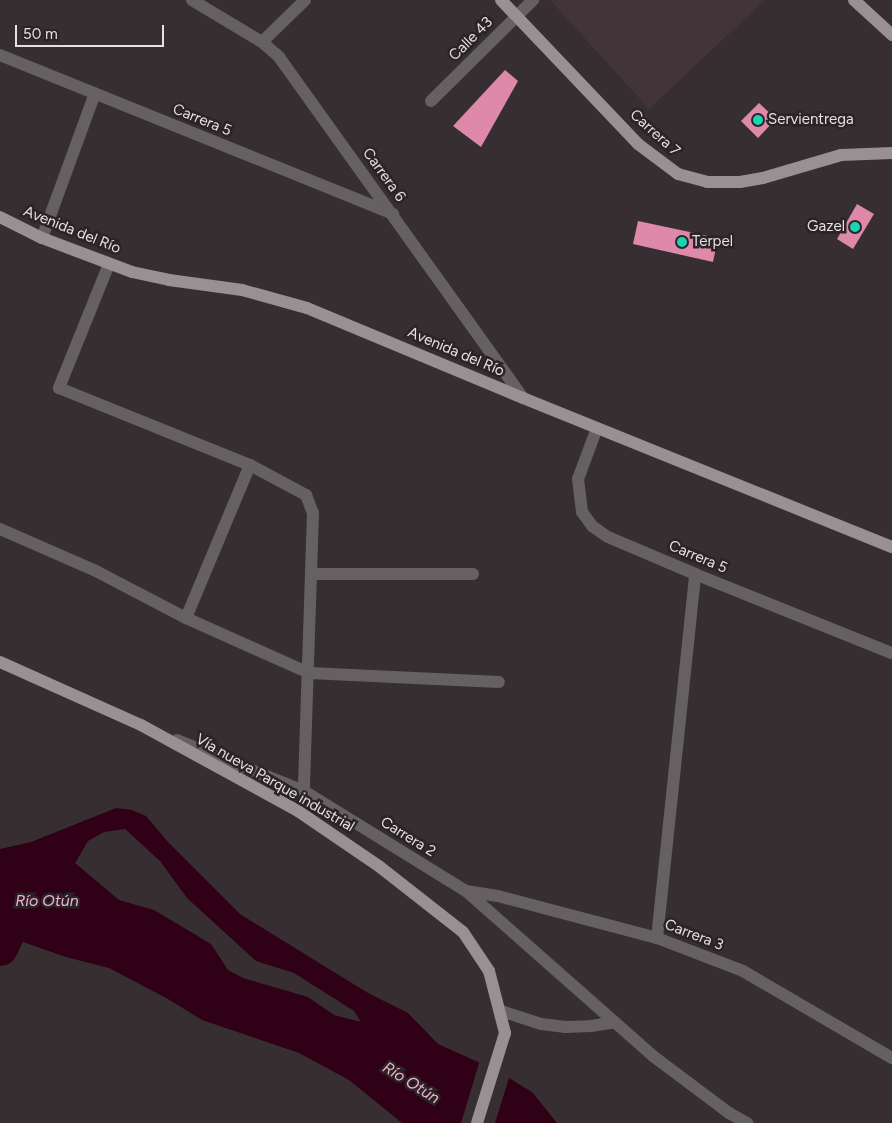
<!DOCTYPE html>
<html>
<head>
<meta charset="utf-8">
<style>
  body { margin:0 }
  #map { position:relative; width:892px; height:1123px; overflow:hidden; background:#362e30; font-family:Figtree,sans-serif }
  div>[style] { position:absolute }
  .built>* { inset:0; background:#43343a }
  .water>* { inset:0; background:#300017 }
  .pier>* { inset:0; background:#362e30 }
  .river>* { height:36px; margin:-18px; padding:0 18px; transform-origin:18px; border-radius:18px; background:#300017 }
  .building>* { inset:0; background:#de89aa }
  .minor>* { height:12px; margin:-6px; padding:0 6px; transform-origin:6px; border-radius:6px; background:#656162 }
  .major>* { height:12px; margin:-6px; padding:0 6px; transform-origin:6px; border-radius:6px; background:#989092 }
  .dots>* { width:14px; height:14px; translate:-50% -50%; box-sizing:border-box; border:2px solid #2b2427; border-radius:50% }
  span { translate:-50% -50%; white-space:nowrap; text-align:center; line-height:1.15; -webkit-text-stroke:5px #2b2427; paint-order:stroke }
  .street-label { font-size:15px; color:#e5e0e1 }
  .poi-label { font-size:15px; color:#e5e0e1 }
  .left { translate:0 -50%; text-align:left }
  .right { translate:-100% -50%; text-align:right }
  .water-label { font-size:16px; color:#f5b2cb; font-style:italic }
  .scale { position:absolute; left:15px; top:25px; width:149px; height:22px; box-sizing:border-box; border:2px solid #e5e0e1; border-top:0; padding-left:6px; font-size:15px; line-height:18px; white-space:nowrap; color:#e5e0e1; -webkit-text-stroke:4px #2b2427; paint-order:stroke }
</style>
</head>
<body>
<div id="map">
  <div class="built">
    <i style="clip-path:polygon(550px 0,765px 0,649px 109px)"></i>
  </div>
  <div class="water">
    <i style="clip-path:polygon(evenodd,116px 808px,132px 810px,146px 816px,168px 842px,240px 914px,368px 993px,408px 1013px,438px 1044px,498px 1071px,533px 1093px,557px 1123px,402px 1123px,349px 1080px,299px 1053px,202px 1020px,168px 999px,109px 968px,66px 957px,0 934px,0 849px,31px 842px,116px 808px,125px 829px,160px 861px,187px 898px,256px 961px,294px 973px,354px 1011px,361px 1022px,334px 1015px,308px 997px,243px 978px,228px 970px,211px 944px,154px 910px,119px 900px,75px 863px,88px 841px,104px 832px,125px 829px)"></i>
  </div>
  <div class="pier">
    <i style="clip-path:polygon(480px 1060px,510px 1075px,495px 1123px,461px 1123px)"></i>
  </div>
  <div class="river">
    <i style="left:0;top:948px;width:51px;rotate:-64.4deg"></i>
  </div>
  <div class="building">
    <i style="clip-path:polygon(505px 70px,518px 81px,481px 147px,453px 126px)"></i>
    <i style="clip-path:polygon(759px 103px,776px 119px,758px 138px,741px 121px)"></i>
    <i style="clip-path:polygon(857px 204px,874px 214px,853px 249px,837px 239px)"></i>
    <i style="clip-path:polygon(638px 221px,718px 238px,713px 262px,633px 244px)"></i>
  </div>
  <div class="minor">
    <i style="left:192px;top:0;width:82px;rotate:31deg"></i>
    <i style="left:262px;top:42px;width:23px;rotate:41deg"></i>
    <i style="left:279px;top:57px;width:419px;rotate:54.4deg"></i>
    <i style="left:262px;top:42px;width:60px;rotate:-44.3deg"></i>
    <i style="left:0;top:55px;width:424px;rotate:22deg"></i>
    <i style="left:431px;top:101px;width:144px;rotate:-44.7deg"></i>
    <i style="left:42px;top:238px;width:154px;rotate:-69.9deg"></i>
    <i style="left:109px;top:264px;width:134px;rotate:112deg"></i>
    <i style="left:59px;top:388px;width:206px;rotate:22deg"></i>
    <i style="left:250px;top:465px;width:64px;rotate:28.2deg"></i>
    <i style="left:306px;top:495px;width:19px;rotate:69deg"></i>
    <i style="left:313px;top:513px;width:278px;rotate:91.9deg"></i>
    <i style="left:597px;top:428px;width:54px;rotate:110.4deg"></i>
    <i style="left:578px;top:479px;width:33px;rotate:83deg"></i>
    <i style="left:582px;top:512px;width:17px;rotate:54deg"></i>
    <i style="left:592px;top:526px;width:19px;rotate:35deg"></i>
    <i style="left:608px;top:537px;width:95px;rotate:23deg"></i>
    <i style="left:695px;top:574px;width:212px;rotate:21.9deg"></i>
    <i style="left:0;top:529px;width:103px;rotate:23.6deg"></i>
    <i style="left:94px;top:570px;width:104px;rotate:27.6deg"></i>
    <i style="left:186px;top:618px;width:135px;rotate:24.1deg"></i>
    <i style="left:309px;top:673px;width:190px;rotate:2.7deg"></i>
    <i style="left:311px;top:574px;width:162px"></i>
    <i style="left:186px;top:618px;width:166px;rotate:-67.3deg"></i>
    <i style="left:177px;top:740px;width:137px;rotate:21.9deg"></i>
    <i style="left:304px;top:791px;width:190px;rotate:31.7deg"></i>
    <i style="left:466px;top:891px;width:249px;rotate:41.4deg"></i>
    <i style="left:653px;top:1056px;width:95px;rotate:36.9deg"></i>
    <i style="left:729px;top:1113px;width:21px;rotate:29deg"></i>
    <i style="left:466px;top:891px;width:32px;rotate:9deg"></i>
    <i style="left:498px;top:896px;width:164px;rotate:14.8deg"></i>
    <i style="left:657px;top:938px;width:92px;rotate:21deg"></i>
    <i style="left:743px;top:971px;width:173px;rotate:30.3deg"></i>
    <i style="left:657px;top:938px;width:366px;rotate:-84deg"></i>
    <i style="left:501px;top:1011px;width:42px;rotate:18deg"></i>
    <i style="left:541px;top:1024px;width:25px;rotate:7deg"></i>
    <i style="left:566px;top:1027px;width:25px;rotate:-2deg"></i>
    <i style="left:591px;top:1026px;width:24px;rotate:-9deg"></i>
  </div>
  <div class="major">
    <i style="left:501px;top:0;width:199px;rotate:46.4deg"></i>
    <i style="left:638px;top:144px;width:50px;rotate:36.9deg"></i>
    <i style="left:678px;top:174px;width:30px;rotate:15deg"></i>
    <i style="left:707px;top:182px;width:33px"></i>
    <i style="left:740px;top:182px;width:23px;rotate:-10deg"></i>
    <i style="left:763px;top:178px;width:81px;rotate:-16.4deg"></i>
    <i style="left:841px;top:155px;width:51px;rotate:-2.2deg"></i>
    <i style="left:854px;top:0;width:52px;rotate:42.6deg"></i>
    <i style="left:0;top:217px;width:47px;rotate:26.6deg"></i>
    <i style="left:42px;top:238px;width:96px;rotate:20.7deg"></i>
    <i style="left:132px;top:272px;width:38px;rotate:12deg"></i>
    <i style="left:169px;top:280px;width:74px;rotate:7.8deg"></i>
    <i style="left:242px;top:290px;width:67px;rotate:15.5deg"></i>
    <i style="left:307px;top:308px;width:234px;rotate:22.6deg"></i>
    <i style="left:523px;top:398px;width:398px;rotate:22deg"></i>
    <i style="left:0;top:662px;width:154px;rotate:24.1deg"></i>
    <i style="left:141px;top:725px;width:179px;rotate:28.7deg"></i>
    <i style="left:298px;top:811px;width:99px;rotate:34.3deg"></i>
    <i style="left:380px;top:867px;width:105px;rotate:38.1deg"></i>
    <i style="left:463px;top:932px;width:47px;rotate:56.3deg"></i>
    <i style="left:489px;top:971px;width:64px;rotate:75.5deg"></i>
    <i style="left:505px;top:1033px;width:94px;rotate:107.3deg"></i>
  </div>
  <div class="dots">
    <i style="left:758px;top:120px;background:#18d5b2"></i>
    <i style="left:855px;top:227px;background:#18d5b2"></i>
    <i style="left:682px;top:242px;background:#18d5b2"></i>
  </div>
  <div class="street-label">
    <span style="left:471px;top:39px;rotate:-45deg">Calle 43</span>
    <span style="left:202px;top:120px;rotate:22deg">Carrera 5</span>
    <span style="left:655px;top:133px;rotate:42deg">Carrera 7</span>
    <span style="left:384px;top:175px;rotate:54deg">Carrera 6</span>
    <span style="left:72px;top:230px;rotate:22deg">Avenida del Río</span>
    <span style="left:456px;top:352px;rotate:23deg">Avenida del Río</span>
    <span style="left:698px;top:557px;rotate:23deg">Carrera 5</span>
    <span style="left:275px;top:783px;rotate:30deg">Vía nueva Parque industrial</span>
    <span style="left:408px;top:837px;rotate:32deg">Carrera 2</span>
    <span style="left:694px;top:935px;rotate:21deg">Carrera 3</span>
  </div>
  <div class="poi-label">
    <span class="left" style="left:768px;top:120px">Servientrega</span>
    <span class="right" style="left:845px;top:227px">Gazel</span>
    <span class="left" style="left:692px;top:242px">Terpel</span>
  </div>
  <div class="water-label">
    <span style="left:47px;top:901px">Río Otún</span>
    <span style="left:411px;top:1083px;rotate:32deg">Río Otún</span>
  </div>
  <div class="scale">50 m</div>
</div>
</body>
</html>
